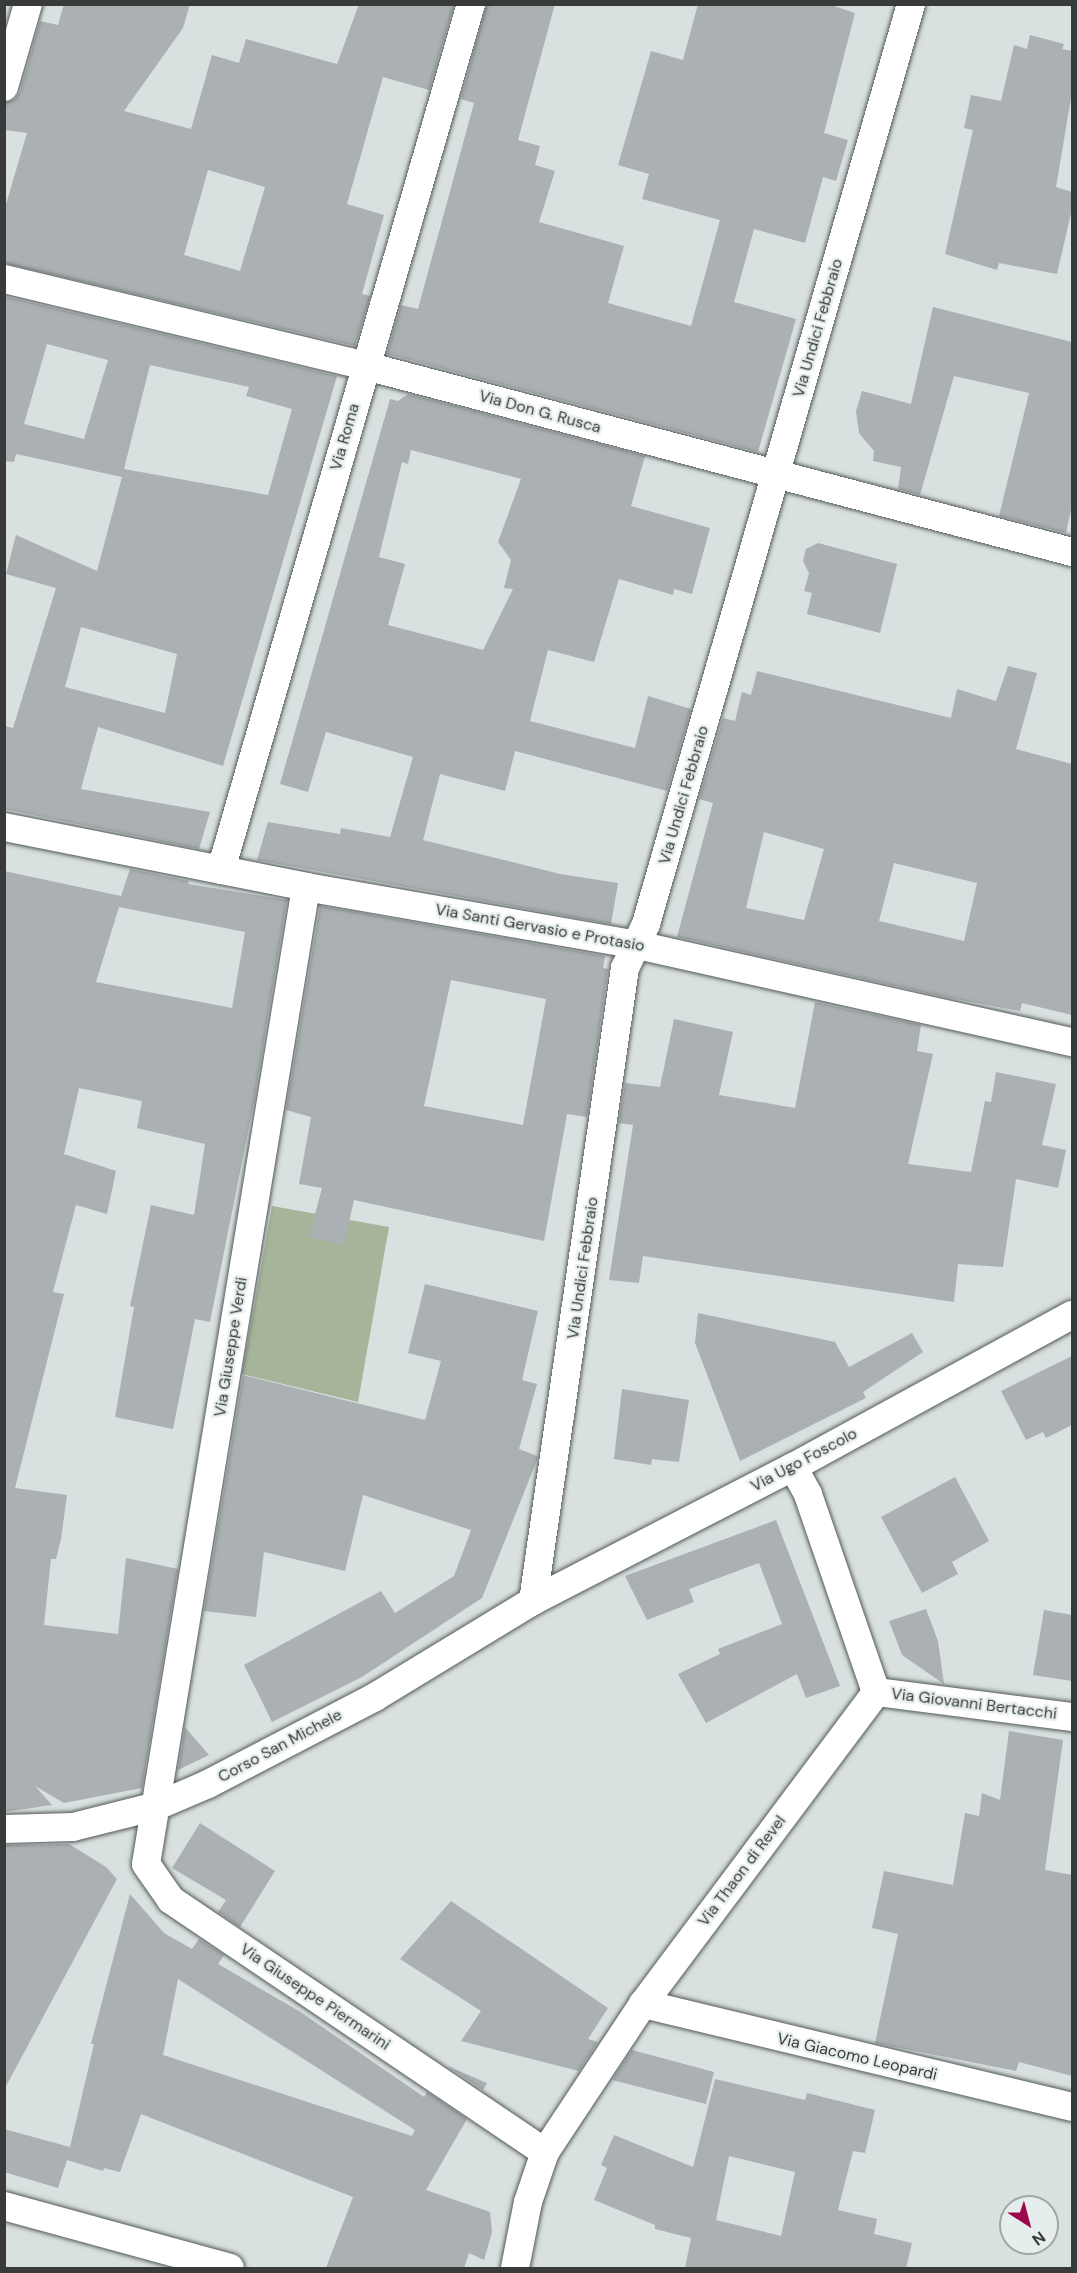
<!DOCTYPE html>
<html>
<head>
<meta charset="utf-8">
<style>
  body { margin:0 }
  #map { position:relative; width:1077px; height:2273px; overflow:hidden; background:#d9e0e0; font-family:"DM Sans",sans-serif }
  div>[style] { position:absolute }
  .green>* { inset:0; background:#a6b499 }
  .building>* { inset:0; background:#abb0b3 }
  .roads { filter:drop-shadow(0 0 2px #535959) drop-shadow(0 0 2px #535959) }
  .minor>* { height:28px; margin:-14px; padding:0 14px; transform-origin:14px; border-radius:14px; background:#fff }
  span { translate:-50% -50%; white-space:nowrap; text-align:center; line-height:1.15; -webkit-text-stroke:4.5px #e6eded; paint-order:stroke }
  .street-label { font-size:16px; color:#393b3b }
  .frame { position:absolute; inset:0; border:6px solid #393b3b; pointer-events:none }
  .north { position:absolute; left:999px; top:2195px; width:60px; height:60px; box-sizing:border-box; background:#e6eded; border:2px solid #a1a6a6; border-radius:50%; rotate:144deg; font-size:16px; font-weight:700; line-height:24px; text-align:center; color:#393b3b }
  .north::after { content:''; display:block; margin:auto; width:21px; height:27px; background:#9f074c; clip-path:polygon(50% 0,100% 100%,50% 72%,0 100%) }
</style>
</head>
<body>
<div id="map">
  <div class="green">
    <i style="clip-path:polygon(272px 1206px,389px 1227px,358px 1402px,242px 1374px)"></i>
  </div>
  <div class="building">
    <i style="clip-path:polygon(evenodd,64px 4px,190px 4px,183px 28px,124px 111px,191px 129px,212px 55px,239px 63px,246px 39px,337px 64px,359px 4px,454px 4px,429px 90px,383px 77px,347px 204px,384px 215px,362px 294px,370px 296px,355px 346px,4px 263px,4px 211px,27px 133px,4px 130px,4px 103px,15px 99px,20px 92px,40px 21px,58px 25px,64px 4px,208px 170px,265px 187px,240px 271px,184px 255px,208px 170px)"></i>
    <i style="clip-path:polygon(487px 4px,555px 4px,518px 140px,540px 146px,535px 165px,555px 171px,539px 222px,624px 246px,608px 303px,691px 326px,720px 220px,642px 199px,649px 174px,618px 165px,651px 51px,683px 60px,698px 4px,828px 4px,855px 13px,824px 133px,848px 140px,836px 181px,823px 177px,805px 243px,754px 229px,734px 302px,796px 319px,758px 452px,387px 354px,401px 305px,418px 309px,474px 103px,461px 99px)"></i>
    <i style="clip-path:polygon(1030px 35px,1064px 44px,1062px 49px,1072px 51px,1072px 92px,1056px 187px,1072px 192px,1072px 209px,1057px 274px,999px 263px,997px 270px,945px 254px,973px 130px,964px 128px,971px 95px,1001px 101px,1014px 45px,1027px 49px)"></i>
    <i style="clip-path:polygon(evenodd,4px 296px,337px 376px,223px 766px,98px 727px,81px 789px,210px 812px,199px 849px,4px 809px,4px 726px,13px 728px,56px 588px,6px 574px,16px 535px,97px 571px,122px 477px,16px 454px,14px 462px,4px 461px,4px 296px,47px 344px,108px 360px,84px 439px,24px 424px,47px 344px,4px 296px,150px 365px,249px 387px,246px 396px,292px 409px,268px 495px,124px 469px,150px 365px,4px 296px,81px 627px,177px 654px,165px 713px,65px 687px,81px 627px)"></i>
    <i style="clip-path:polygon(933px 307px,1072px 342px,1072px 505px,1066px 533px,999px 516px,1029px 393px,954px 376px,920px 495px,898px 489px,901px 467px,873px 461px,874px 451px,859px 433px,856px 411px,862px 391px,911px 404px)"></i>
    <i style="clip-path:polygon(evenodd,408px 394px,645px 456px,631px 506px,710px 528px,692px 594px,674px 589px,673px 595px,619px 579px,594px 662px,548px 650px,530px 721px,635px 748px,648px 696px,691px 709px,667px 791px,515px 751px,505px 791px,440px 774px,423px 840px,560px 874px,618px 883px,611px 924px,257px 860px,268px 822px,340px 834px,341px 828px,390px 837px,413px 757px,326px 732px,308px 792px,280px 784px,390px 399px,398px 401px,408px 394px,411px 450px,521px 479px,498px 542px,511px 560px,504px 588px,513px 589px,483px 650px,388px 625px,405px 564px,379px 557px,402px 462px,408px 464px,411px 450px)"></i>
    <i style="clip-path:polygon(818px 543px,897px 564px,880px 633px,807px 614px,812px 593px,804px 591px,809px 573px,803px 561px,806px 549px)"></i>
    <i style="clip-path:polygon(evenodd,1008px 666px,1037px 673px,1016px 749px,1072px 764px,1072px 1015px,1022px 1003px,1020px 1011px,945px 997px,677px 937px,713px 803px,699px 799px,723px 718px,735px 721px,742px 692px,751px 695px,757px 671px,951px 718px,957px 689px,996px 701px,1008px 666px,764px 832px,824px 849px,804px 920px,746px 908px,764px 832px,1008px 666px,894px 863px,977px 883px,964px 941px,879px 921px,894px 863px)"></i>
    <i style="clip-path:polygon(evenodd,130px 869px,189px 881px,188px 884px,287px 900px,254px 1102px,210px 1322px,195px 1319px,173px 1429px,115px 1417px,134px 1307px,130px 1306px,151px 1205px,194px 1215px,205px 1144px,137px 1128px,142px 1101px,79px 1088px,64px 1154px,116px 1171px,107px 1214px,76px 1205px,53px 1292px,64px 1294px,15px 1488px,67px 1495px,61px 1539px,56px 1559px,51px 1559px,44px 1625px,118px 1634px,126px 1558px,178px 1569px,142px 1788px,64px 1803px,35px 1786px,52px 1805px,4px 1812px,4px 871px,121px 896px,130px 869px,119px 907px,245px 932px,232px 1008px,96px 982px,119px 907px)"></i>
    <i style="clip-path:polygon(evenodd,320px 906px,605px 956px,603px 968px,608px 969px,587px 1117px,567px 1114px,544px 1241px,354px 1200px,344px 1245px,309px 1237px,322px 1188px,299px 1184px,311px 1117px,286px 1110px,320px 906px,451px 980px,546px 999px,523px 1125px,424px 1106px,451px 980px)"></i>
    <i style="clip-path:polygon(815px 1002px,921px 1025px,917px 1051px,933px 1054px,908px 1164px,971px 1172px,985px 1101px,991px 1102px,996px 1072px,1056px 1084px,1042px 1145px,1066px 1150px,1058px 1188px,1016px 1179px,1003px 1267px,958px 1264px,954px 1302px,643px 1256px,639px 1283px,609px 1280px,633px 1125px,619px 1123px,625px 1083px,660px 1087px,674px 1019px,733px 1032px,719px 1095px,795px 1108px)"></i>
    <i style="clip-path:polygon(425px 1284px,538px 1311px,522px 1380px,537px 1384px,519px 1449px,537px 1456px,537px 1460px,482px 1598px,362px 1677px,272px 1722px,244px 1665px,381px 1591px,395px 1613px,454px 1576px,471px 1530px,363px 1495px,345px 1571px,264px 1552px,256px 1617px,204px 1611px,243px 1375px,425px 1420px,441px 1361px,408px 1353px)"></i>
    <i style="clip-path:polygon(698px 1313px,835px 1342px,849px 1367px,912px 1333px,923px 1352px,863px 1392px,866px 1398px,740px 1461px,695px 1343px)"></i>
    <i style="clip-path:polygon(1072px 1356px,1072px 1425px,1046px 1438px,1043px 1432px,1026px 1440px,1001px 1391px)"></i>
    <i style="clip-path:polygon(622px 1389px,689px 1400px,679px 1462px,652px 1459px,651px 1465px,614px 1459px)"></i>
    <i style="clip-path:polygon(955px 1477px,989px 1541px,952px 1562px,958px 1574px,922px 1593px,881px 1517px)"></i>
    <i style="clip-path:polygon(776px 1520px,840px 1686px,806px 1698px,797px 1674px,706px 1723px,678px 1674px,720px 1654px,718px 1649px,782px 1624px,759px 1563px,689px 1589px,694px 1602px,647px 1620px,625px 1576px)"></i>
    <i style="clip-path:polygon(926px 1609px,938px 1641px,944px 1684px,902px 1655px,889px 1621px)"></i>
    <i style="clip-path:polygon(1044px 1610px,1072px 1615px,1072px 1681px,1033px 1675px)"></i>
    <i style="clip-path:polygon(185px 1727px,209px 1755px,178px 1770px)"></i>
    <i style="clip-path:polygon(1009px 1731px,1063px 1740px,1045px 1870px,1072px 1875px,1072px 2076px,1019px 2062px,1016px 2071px,875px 2043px,898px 1934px,872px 1928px,884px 1871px,953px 1885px,965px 1813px,979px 1816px,982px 1793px,1000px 1800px)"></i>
    <i style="clip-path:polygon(200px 1823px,275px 1871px,240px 1927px,218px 1912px,226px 1900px,172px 1868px)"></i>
    <i style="clip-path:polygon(69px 1844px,106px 1867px,117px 1879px,4px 2090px,4px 1845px)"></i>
    <i style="clip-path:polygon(evenodd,130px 1894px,164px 1933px,192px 1949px,199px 1939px,224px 1955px,218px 1964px,299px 2011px,424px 2097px,427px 2092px,467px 2119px,426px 2190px,490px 2212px,492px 2232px,484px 2260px,469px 2253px,464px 2268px,326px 2268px,353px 2197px,141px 2114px,120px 2172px,104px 2168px,103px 2171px,67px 2160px,58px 2188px,4px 2172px,4px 2129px,70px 2147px,94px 2044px,91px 2044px,130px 1894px,178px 1979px,415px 2130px,412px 2136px,163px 2055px,178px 1979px)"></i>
    <i style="clip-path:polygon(451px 1901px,608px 2008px,588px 2039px,598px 2042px,579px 2071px,461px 2041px,481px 2011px,400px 1959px)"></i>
    <i style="clip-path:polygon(632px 2050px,714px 2072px,706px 2104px,612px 2080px)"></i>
    <i style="clip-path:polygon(447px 2066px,487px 2083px,483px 2090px)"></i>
    <i style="clip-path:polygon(evenodd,715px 2079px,805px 2100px,807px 2093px,875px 2110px,865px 2153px,853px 2151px,838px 2210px,877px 2219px,874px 2234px,912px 2243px,906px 2268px,685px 2268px,691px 2238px,655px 2229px,655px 2225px,594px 2200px,607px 2168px,601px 2165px,614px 2135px,693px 2167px,715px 2079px,729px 2156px,795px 2172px,781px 2236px,716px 2220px,729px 2156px)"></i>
  </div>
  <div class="roads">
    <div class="minor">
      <i style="left:4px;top:87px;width:86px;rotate:-73.9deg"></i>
      <i style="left:4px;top:279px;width:372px;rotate:13.5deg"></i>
      <i style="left:366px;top:366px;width:730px;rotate:14.76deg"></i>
      <i style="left:4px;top:827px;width:308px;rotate:11.2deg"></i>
      <i style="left:306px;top:887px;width:336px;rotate:9.9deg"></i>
      <i style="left:637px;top:945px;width:446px;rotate:12.6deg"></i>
      <i style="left:221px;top:870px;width:901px;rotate:-73.9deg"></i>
      <i style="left:306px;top:887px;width:990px;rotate:99.3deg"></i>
      <i style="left:146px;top:1864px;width:44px;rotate:55.2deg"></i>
      <i style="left:171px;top:1900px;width:451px;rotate:34deg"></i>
      <i style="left:533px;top:1601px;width:640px;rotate:-81.73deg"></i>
      <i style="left:625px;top:968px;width:49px;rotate:-64.5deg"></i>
      <i style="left:646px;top:924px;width:957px;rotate:-73.93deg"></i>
      <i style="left:876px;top:1692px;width:198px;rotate:7.3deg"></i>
      <i style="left:4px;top:1829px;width:69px;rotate:-1.7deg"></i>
      <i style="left:73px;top:1827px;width:87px;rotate:-14deg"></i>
      <i style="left:157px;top:1806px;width:56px;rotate:-23.3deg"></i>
      <i style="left:208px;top:1784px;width:188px;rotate:-27.5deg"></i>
      <i style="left:375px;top:1697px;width:185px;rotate:-31.3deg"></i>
      <i style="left:533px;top:1601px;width:292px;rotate:-27.3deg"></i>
      <i style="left:793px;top:1467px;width:318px;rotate:-28.6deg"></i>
      <i style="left:643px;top:2004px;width:441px;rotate:13.5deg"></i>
      <i style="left:4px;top:2206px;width:234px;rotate:15.3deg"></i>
      <i style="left:515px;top:2268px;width:67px;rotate:-78.9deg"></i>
      <i style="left:528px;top:2202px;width:53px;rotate:-71.2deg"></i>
      <i style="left:545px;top:2152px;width:178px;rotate:-56.5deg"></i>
      <i style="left:643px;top:2004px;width:389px;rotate:-53.2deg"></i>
      <i style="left:876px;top:1692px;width:209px;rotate:-109deg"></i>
      <i style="left:808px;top:1494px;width:31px;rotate:-119deg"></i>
    </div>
  </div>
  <div class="street-label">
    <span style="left:818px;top:328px;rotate:-74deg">Via Undici Febbraio</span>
    <span style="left:540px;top:412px;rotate:15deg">Via Don G. Rusca</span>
    <span style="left:345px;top:437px;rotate:-74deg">Via Roma</span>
    <span style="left:684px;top:795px;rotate:-74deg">Via Undici Febbraio</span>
    <span style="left:540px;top:928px;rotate:10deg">Via Santi Gervasio e Protasio</span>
    <span style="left:583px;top:1268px;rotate:-82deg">Via Undici Febbraio</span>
    <span style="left:231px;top:1347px;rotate:-81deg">Via Giuseppe Verdi</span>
    <span style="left:804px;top:1460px;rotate:-28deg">Via Ugo Foscolo</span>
    <span style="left:974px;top:1704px;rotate:7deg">Via Giovanni Bertacchi</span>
    <span style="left:280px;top:1746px;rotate:-28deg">Corso San Michele</span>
    <span style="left:742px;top:1871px;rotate:-53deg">Via Thaon di Revel</span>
    <span style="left:315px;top:1997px;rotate:34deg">Via Giuseppe Piermarini</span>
    <span style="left:857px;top:2057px;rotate:13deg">Via Giacomo Leopardi</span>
  </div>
  <div class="frame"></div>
  <div class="north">N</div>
</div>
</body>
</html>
